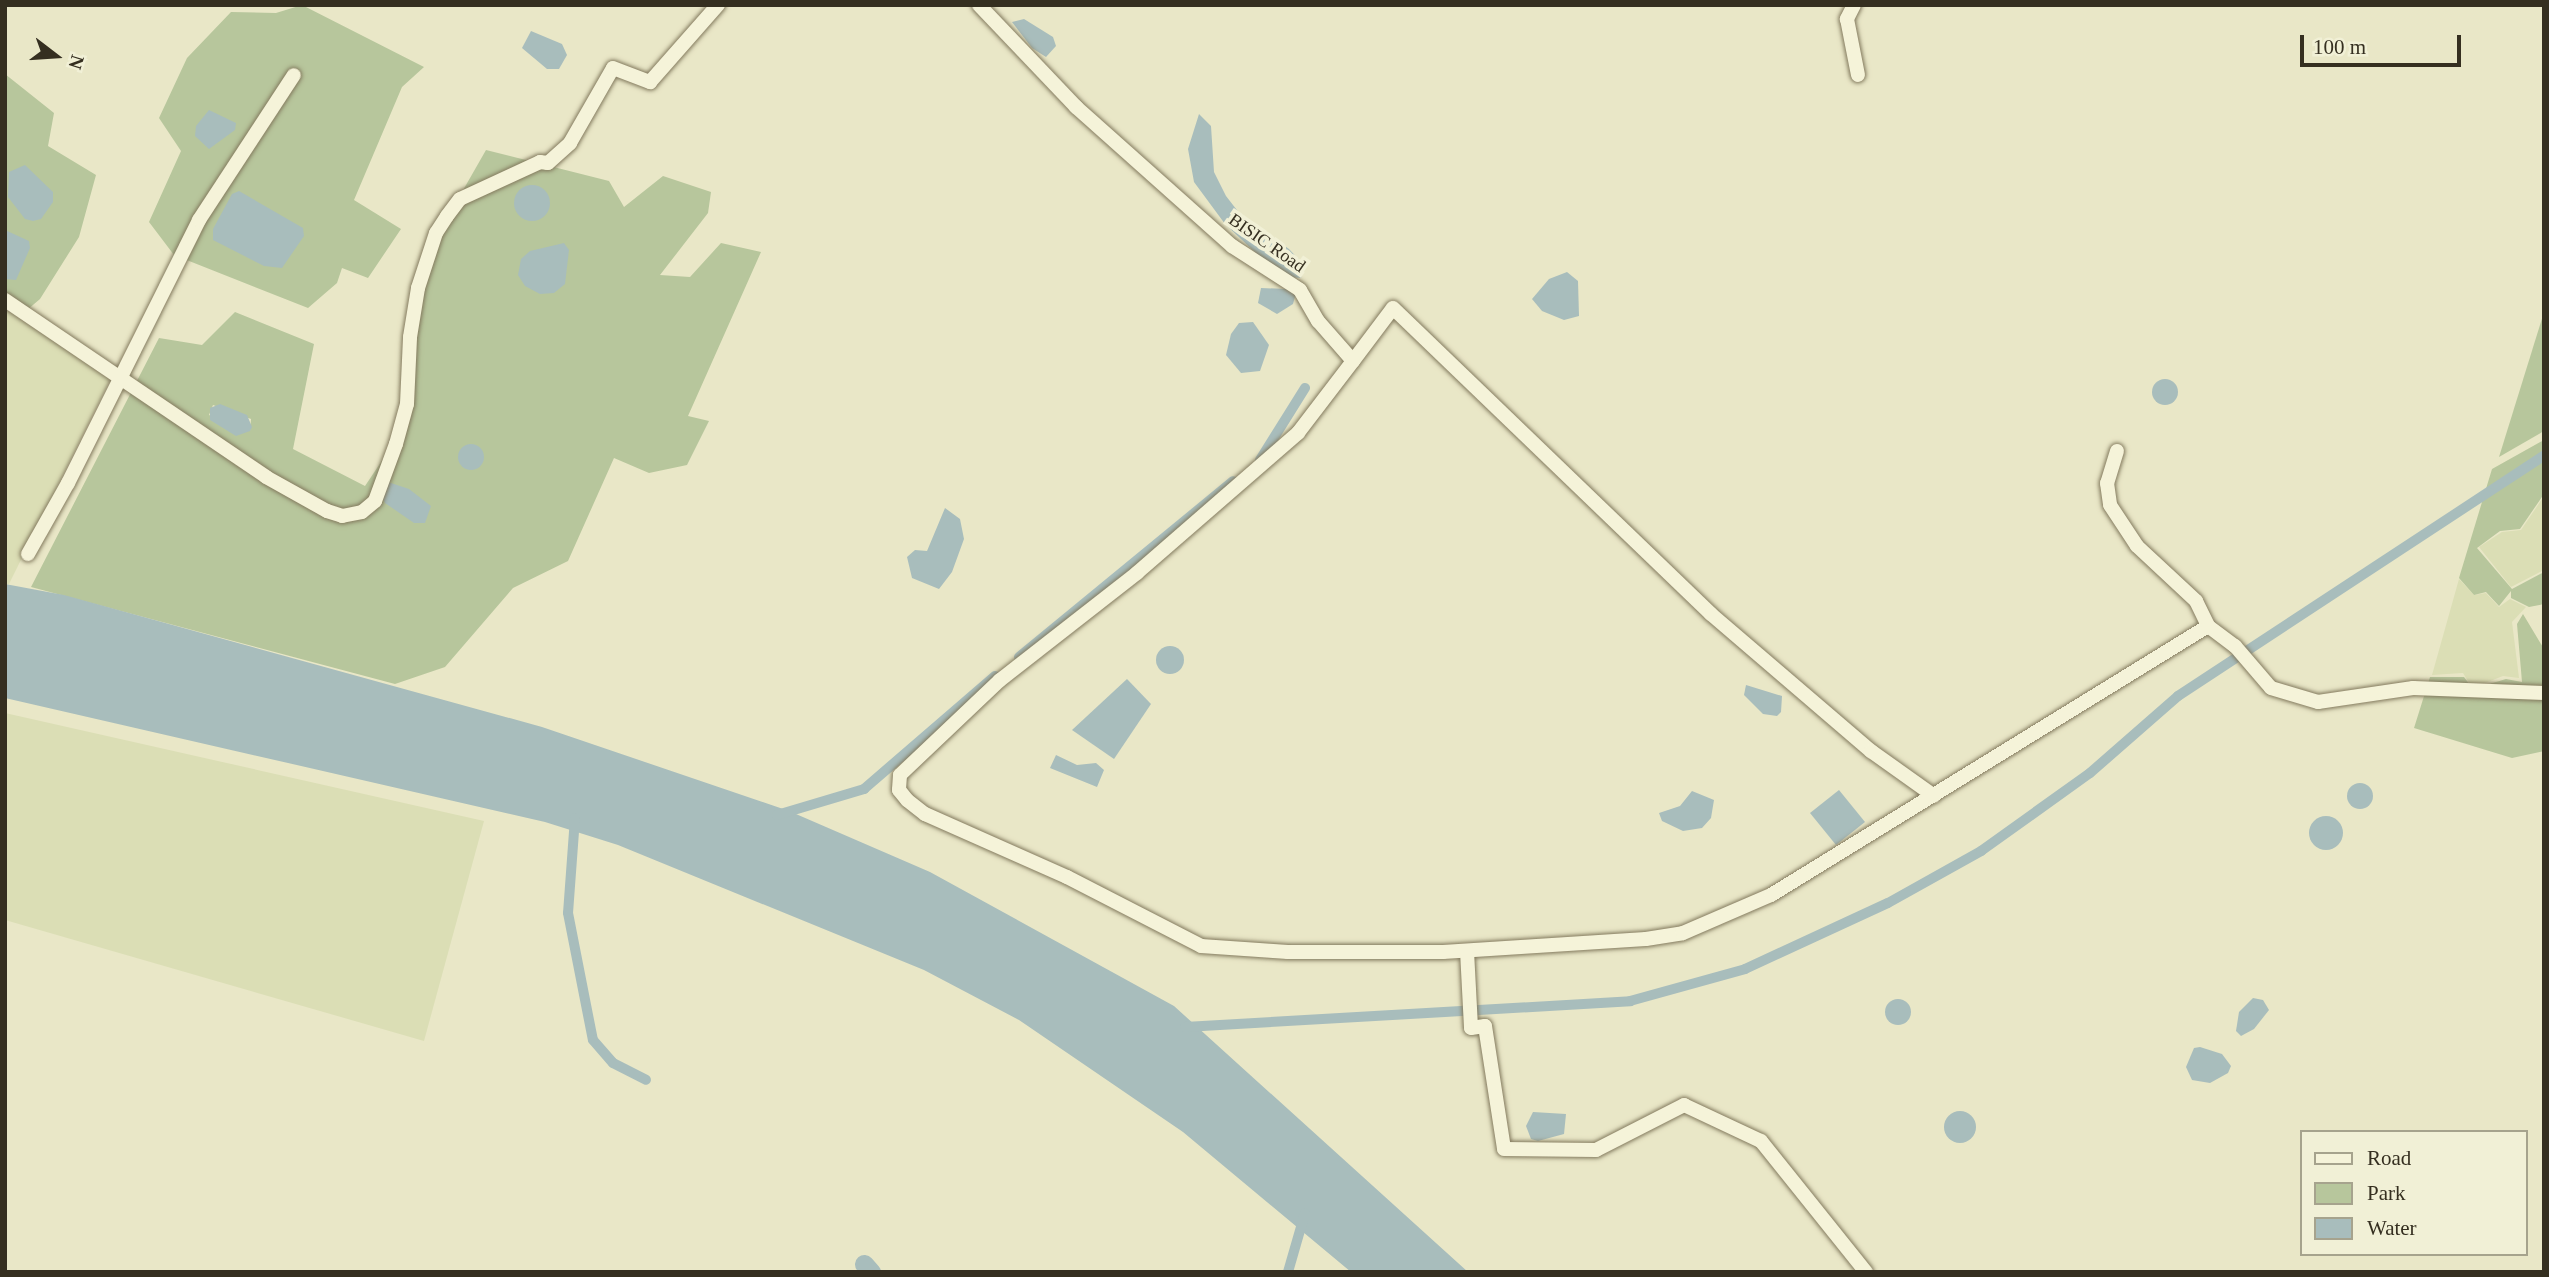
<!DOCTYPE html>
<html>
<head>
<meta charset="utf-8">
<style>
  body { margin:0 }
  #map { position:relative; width:2549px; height:1277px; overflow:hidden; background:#e9e7c7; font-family:"Times New Roman",serif }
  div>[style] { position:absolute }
  .farmland>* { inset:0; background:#dbdeb5 }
  .green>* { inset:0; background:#b7c69c }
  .water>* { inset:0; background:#a8bdbc }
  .round { border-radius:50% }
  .canal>* { height:10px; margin:-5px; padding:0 5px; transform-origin:5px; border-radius:5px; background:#a8bdbc }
  .river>* { height:19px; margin:-9.5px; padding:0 9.5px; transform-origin:9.5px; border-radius:9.5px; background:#a8bdbc }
  .roads { filter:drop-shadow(0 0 2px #837a5e) drop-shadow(0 0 2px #837a5e) }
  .minor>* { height:14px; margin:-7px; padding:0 7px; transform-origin:7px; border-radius:7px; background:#f5f3d9 }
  span { translate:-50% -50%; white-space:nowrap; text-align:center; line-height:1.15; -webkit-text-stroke:7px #f1f0d6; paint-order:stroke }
  .street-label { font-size:18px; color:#352f20 }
  .frame { position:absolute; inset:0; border:7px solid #352f20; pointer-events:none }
  .legend { position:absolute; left:2300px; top:1130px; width:228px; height:126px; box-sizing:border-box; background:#f1f0d6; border:2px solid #a6a38d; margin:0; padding:9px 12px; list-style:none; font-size:21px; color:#352f20 }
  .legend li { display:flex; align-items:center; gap:14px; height:35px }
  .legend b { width:35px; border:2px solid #a6a38d }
  .north { position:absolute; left:21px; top:21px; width:70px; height:70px; -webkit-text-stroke:5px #f1f0d6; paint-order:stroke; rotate:107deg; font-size:19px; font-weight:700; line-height:28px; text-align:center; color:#352f20 }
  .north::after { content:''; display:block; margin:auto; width:24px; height:32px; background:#352f20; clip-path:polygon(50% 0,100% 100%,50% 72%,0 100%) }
  .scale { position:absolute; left:2300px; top:35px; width:161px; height:32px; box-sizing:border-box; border:4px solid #352f20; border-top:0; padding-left:9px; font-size:21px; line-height:24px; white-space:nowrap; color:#352f20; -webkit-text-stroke:5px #f1f0d6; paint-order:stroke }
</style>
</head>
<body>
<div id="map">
  <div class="farmland">
    <i style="clip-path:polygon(5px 309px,112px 376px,9px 584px,5px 584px)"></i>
    <i style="clip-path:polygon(2544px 496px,2544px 570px,2511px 587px,2479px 547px,2502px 532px,2521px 530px)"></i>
    <i style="clip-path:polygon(2459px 579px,2474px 595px,2486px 593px,2499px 607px,2510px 599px,2526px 607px,2512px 622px,2519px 678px,2503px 676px,2472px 688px,2463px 673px,2432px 675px)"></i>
    <i style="clip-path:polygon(5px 713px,484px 821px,424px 1041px,5px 920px)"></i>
  </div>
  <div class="green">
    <i style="clip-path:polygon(302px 5px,424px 67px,402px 87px,354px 200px,401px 229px,368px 278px,342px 268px,337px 283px,308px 308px,174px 255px,149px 222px,181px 151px,159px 118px,187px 58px,231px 12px,276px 13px)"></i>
    <i style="clip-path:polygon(5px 74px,54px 113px,48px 146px,96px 175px,79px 237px,40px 299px,27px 310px,5px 297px)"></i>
    <i style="clip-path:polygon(evenodd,486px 150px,609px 181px,624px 207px,663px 176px,711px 192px,708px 213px,660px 275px,690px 277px,721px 243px,761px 252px,688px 416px,709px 421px,687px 465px,649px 473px,614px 458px,568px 561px,513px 588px,445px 667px,395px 684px,31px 587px,159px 338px,202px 345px,235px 312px,314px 344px,293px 449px,365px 486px,411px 417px,414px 316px,438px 234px,486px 150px,213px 405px,251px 419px,250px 431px,209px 415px,213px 405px)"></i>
    <i style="clip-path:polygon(2544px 312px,2544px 431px,2499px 457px)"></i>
    <i style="clip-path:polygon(2544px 440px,2544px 494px,2520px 529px,2500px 531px,2477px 548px,2512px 589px,2544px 572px,2544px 604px,2529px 607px,2511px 598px,2511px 591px,2499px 606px,2486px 592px,2474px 595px,2459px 578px,2492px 469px)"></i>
    <i style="clip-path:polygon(2523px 614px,2544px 649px,2544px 751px,2512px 758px,2414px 728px,2430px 677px,2464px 677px,2473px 689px,2506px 679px,2522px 682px,2517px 624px)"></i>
  </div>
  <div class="water">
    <i style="clip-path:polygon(1024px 19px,1053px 37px,1056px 46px,1046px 57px,1032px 48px,1012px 22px)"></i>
    <i style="clip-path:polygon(531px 31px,562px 44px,567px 55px,559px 69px,547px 69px,522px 48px)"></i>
    <i style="clip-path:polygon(209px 110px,236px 123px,235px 130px,209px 149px,195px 136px,196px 126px)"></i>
    <i style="clip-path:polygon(1199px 114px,1211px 126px,1214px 172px,1226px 196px,1240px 214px,1289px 249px,1304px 265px,1301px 278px,1288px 277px,1257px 254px,1225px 224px,1194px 182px,1188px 149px)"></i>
    <i style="clip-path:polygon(25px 165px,53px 192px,53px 202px,41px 219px,33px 221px,25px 219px,8px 197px,9px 172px)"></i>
    <i class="round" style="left:514px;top:185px;width:36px;height:36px"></i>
    <i style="clip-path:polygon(239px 191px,303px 228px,304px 236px,282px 268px,264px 266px,213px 240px,213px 229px,232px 194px)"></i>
    <i style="clip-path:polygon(5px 230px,29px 241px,30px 248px,16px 280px,5px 279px)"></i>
    <i style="clip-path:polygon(564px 243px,569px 250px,565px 284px,554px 293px,540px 294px,525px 286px,518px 275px,521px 259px,530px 251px)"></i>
    <i style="clip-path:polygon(1567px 272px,1578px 281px,1579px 316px,1564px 320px,1542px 311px,1532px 299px,1549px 279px)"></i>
    <i style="clip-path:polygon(1261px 288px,1287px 289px,1296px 293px,1293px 304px,1277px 314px,1258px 303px)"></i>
    <i style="clip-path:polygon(1253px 322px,1269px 345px,1260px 371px,1241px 373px,1226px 355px,1231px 334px,1239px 323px)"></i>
    <i class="round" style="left:2152px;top:379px;width:26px;height:26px"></i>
    <i style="clip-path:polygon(220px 404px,247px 415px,252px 427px,250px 431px,236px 436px,210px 420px,210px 408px)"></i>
    <i class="round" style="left:458px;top:444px;width:26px;height:26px"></i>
    <i style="clip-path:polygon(388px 482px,409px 489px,431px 506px,425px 523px,414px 523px,385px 503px,381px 495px)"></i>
    <i style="clip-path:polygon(945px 508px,960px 519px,964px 539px,952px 572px,939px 589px,912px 578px,907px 557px,915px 550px,927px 551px)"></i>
    <i style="clip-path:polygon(5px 584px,64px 595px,542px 727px,789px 811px,930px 872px,1174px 1006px,1468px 1272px,1351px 1272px,1183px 1132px,1019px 1020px,924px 970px,618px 845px,545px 822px,5px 698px)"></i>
    <i class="round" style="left:1156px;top:646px;width:28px;height:28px"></i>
    <i style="clip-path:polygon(1127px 679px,1151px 704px,1114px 759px,1072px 730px)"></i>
    <i style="clip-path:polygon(1746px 685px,1782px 696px,1781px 712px,1777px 716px,1763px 714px,1744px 695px)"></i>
    <i style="clip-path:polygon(1056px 755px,1077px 765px,1096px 763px,1104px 770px,1097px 787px,1050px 768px)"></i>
    <i class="round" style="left:2347px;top:783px;width:26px;height:26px"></i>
    <i style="clip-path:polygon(1839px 790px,1865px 822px,1836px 845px,1810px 813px)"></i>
    <i style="clip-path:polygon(1692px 791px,1714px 800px,1711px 818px,1702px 828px,1683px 831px,1662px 821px,1659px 813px,1680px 806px)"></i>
    <i class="round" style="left:2309px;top:816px;width:34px;height:34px"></i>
    <i style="clip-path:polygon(2253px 998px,2263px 1000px,2269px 1010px,2254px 1029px,2241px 1036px,2236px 1031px,2239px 1012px)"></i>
    <i class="round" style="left:1885px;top:999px;width:26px;height:26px"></i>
    <i style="clip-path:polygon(2200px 1047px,2222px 1054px,2231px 1066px,2228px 1073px,2210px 1083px,2192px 1080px,2186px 1067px,2194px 1048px)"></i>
    <i class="round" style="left:1944px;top:1111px;width:32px;height:32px"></i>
    <i style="clip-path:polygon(1533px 1112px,1566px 1114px,1564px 1134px,1538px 1141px,1531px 1139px,1526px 1126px)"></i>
  </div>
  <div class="canal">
    <i style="left:1260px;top:460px;width:85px;rotate:-58deg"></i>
    <i style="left:1019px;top:657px;width:277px;rotate:-39.4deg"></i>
    <i style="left:777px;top:815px;width:91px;rotate:-16.6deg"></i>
    <i style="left:864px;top:789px;width:173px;rotate:-40.8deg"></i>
    <i style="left:575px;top:818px;width:95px;rotate:94.2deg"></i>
    <i style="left:568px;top:913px;width:129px;rotate:78.9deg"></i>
    <i style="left:593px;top:1040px;width:30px;rotate:49deg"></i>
    <i style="left:613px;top:1063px;width:37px;rotate:27deg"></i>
    <i style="left:1185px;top:1027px;width:446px;rotate:-3.3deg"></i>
    <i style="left:1630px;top:1001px;width:119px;rotate:-15.5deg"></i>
    <i style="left:1745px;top:969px;width:157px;rotate:-24.8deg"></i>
    <i style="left:1888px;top:903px;width:107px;rotate:-29.2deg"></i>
    <i style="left:1981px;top:851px;width:134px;rotate:-35.6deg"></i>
    <i style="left:2090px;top:773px;width:117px;rotate:-41.2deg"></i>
    <i style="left:2178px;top:696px;width:438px;rotate:-33.3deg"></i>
    <i style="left:1288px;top:1272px;width:61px;rotate:-73.9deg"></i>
  </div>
  <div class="river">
    <i style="left:864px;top:1264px;width:11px;rotate:49deg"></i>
  </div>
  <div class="roads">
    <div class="minor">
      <i style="left:979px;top:5px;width:141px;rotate:46.4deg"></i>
      <i style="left:1076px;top:107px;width:209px;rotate:41.7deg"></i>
      <i style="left:1232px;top:246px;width:81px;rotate:32.9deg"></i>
      <i style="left:1300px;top:290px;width:36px;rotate:60deg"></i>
      <i style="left:1318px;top:321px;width:53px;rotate:48.8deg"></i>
      <i style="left:1353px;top:361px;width:66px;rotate:-53deg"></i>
      <i style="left:1393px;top:308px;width:441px;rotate:43.9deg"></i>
      <i style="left:1711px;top:614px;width:211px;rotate:40.6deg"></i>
      <i style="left:1871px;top:751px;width:77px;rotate:35.5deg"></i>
      <i style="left:1854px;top:5px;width:16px;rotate:117deg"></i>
      <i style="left:1847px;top:19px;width:57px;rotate:78.9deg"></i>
      <i style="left:5px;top:300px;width:315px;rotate:34.1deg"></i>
      <i style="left:266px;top:477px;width:70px;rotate:29.1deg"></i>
      <i style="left:327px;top:511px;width:16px;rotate:18deg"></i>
      <i style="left:342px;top:516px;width:20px;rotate:-11deg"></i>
      <i style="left:362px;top:512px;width:17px;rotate:-40deg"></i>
      <i style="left:375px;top:501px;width:61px;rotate:-69.8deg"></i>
      <i style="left:396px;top:444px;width:41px;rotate:-74.6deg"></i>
      <i style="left:407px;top:404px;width:67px;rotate:-87.4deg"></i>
      <i style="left:410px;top:337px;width:50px;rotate:-80.7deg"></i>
      <i style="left:418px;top:288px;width:58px;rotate:-71.9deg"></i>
      <i style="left:436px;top:233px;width:20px;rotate:-57deg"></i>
      <i style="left:447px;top:216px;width:21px;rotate:-53deg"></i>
      <i style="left:460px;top:199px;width:88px;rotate:-24.8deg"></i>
      <i style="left:540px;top:162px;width:8px;rotate:7deg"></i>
      <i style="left:548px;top:163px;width:30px;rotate:-42deg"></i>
      <i style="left:570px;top:143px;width:86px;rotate:-60.2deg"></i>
      <i style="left:613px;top:68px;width:40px;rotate:21deg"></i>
      <i style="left:650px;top:82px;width:103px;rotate:-48.6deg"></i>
      <i style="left:1353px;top:361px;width:91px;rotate:127.4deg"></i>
      <i style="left:1298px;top:433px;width:213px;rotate:139deg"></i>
      <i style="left:1137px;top:573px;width:174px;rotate:142deg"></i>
      <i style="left:1000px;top:680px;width:138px;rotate:136.5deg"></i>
      <i style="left:900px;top:775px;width:15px;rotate:94deg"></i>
      <i style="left:899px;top:790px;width:13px;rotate:51deg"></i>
      <i style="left:907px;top:800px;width:23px;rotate:38deg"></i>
      <i style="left:925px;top:814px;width:155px;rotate:23.9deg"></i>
      <i style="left:1067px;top:877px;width:151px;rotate:27.2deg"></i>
      <i style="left:1201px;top:946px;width:87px;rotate:3.9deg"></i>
      <i style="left:1288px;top:952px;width:155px"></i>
      <i style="left:1443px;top:952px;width:203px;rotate:-3.7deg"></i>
      <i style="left:1646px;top:939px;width:37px;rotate:-9deg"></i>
      <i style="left:1683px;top:933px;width:96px;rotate:-23.4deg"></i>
      <i style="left:1771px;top:895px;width:513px;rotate:-31.61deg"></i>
      <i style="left:2117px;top:451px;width:34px;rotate:107deg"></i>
      <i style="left:2107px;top:483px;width:22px;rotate:82deg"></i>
      <i style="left:2110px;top:505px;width:49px;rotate:56.6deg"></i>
      <i style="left:2137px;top:546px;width:81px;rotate:43deg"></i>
      <i style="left:2196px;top:601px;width:28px;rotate:64deg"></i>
      <i style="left:2208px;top:626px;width:34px;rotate:37deg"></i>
      <i style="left:2235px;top:646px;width:55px;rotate:49.4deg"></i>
      <i style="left:2271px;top:688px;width:49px;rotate:16.6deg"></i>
      <i style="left:2318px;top:702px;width:96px;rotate:-8.4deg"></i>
      <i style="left:2413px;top:688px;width:131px;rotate:2.2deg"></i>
      <i style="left:28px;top:554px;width:81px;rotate:-60.6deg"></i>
      <i style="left:68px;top:483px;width:294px;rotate:-63.5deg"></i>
      <i style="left:199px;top:220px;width:173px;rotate:-56.8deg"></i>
      <i style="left:1467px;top:951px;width:77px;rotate:87deg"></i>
      <i style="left:1471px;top:1028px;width:14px;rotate:-8deg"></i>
      <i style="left:1485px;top:1026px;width:124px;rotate:81.2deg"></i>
      <i style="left:1504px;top:1149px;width:92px;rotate:0.6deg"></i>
      <i style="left:1596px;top:1150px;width:99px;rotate:-27.1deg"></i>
      <i style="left:1684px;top:1105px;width:85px;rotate:25.1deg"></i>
      <i style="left:1761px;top:1141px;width:168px;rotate:51.3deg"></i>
    </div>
  </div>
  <div class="street-label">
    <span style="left:1267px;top:243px;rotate:35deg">BISIC Road</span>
  </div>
  <div class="frame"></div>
  <ul class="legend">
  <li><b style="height:9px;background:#f5f3d9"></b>Road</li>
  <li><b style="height:19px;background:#b7c69c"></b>Park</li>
  <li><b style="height:19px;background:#a8bdbc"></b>Water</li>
  </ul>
  <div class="north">N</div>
  <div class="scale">100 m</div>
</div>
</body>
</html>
